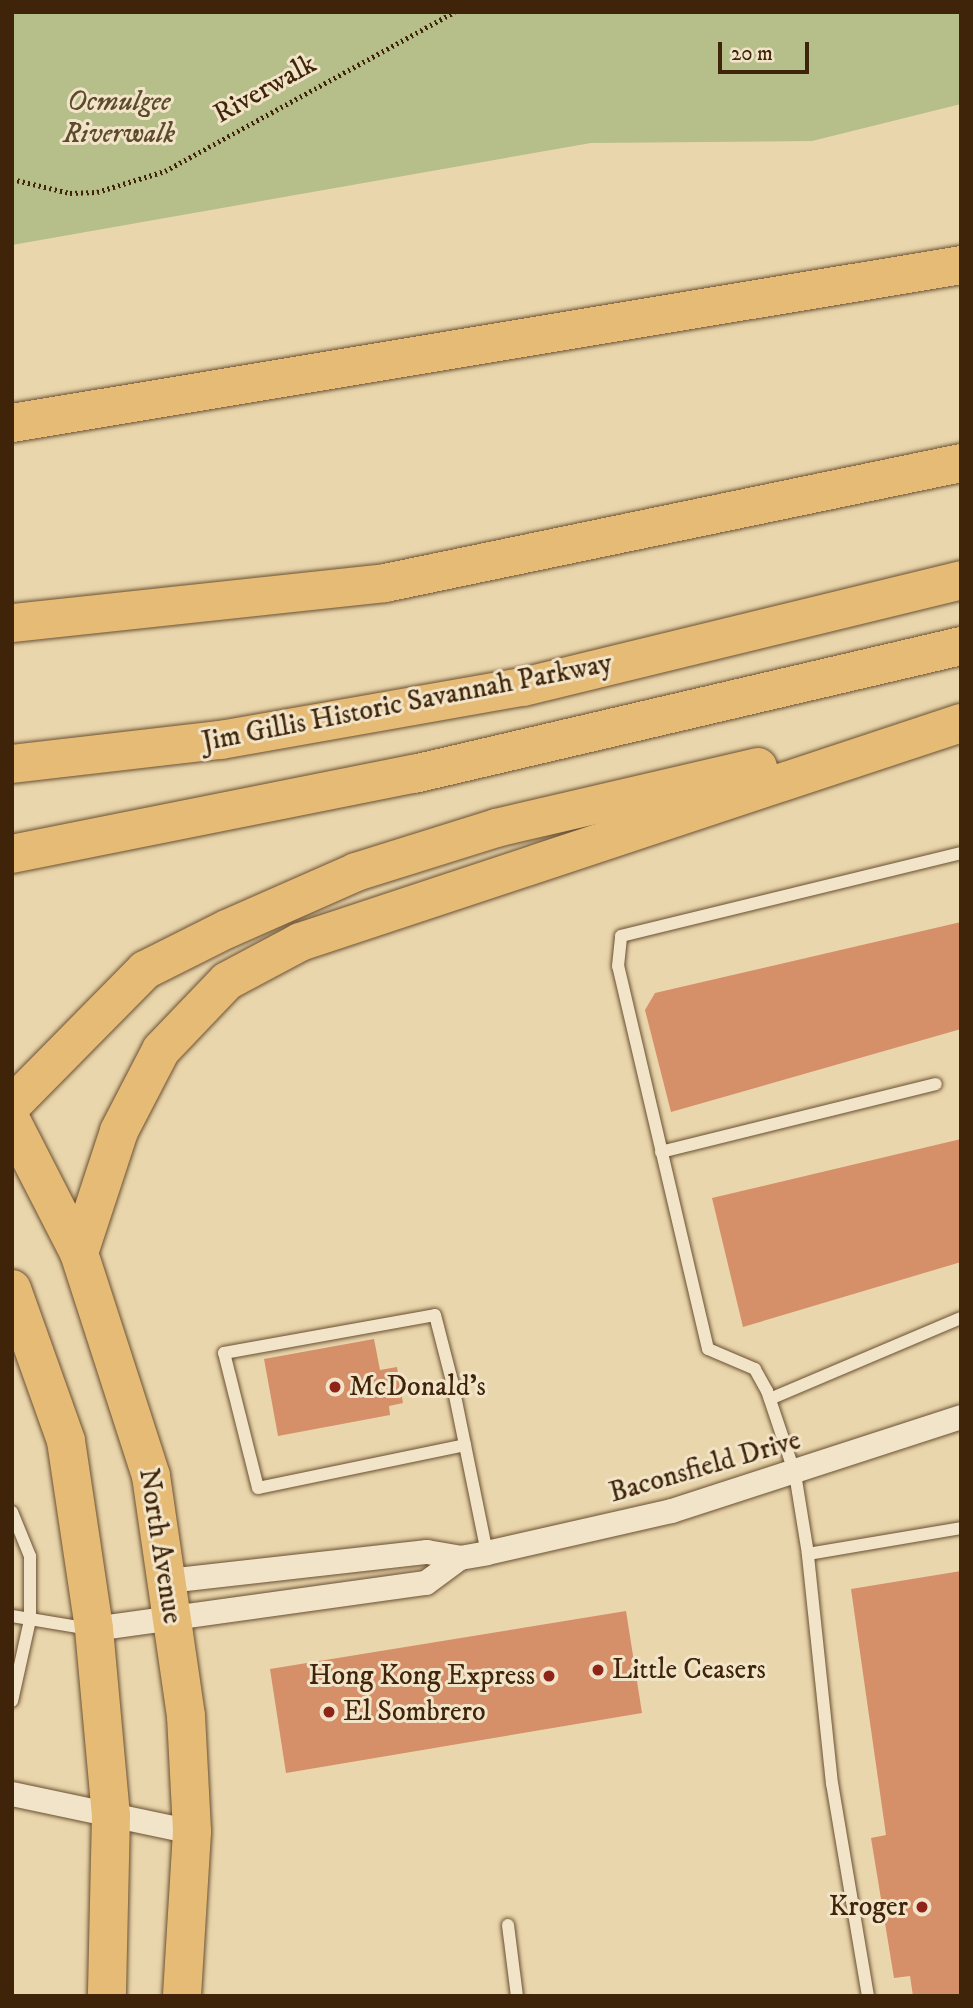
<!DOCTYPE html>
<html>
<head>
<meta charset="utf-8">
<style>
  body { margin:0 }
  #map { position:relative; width:973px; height:2008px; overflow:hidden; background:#ead6ac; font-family:"IM FELL DW Pica",serif }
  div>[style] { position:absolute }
  .green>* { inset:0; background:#b6be8a }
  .building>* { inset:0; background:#d58f69 }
  .path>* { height:4.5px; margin-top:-2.25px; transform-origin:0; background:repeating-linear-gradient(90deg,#3f240a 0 2px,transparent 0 5.5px) }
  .roads { filter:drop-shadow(0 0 2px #6a5032) drop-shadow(0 0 2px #6a5032) }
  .service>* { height:12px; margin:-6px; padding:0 6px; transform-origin:6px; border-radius:6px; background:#f1e4c9 }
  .minor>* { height:24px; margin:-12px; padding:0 12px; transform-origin:12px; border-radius:12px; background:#f1e4c9 }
  .trunk>* { height:38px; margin:-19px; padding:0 19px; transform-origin:19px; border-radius:19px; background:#e5bb76 }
  .motorway>* { height:38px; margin:-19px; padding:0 19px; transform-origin:19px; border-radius:19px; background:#e5bb76 }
  .dots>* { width:19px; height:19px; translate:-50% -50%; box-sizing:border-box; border:4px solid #f1e4c9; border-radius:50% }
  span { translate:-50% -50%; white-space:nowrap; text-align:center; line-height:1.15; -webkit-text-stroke:6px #f1e4c9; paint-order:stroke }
  .street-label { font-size:28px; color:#3f240a }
  .park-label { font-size:28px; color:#5d4a2a; font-style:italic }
  .poi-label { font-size:28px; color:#3f240a }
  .left { translate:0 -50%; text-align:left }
  .right { translate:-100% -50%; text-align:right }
  .frame { position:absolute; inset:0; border:14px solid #3f240a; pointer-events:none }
  .scale { position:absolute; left:718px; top:42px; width:91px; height:32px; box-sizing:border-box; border:4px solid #3f240a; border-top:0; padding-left:9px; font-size:21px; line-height:24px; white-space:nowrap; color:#3f240a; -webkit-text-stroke:5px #f1e4c9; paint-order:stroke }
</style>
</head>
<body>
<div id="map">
  <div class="green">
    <i style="clip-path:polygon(12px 12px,961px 12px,961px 104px,812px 141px,591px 143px,12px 245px)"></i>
  </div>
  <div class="building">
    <i style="clip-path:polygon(961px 922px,961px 1029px,671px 1112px,645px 1010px,655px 993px)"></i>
    <i style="clip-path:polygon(961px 1139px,961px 1262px,743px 1327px,712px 1198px)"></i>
    <i style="clip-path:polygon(374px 1339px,380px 1370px,397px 1367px,403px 1403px,389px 1406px,390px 1415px,278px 1436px,264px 1359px)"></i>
    <i style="clip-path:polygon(961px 1571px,961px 1996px,913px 1996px,910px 1976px,894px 1978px,871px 1838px,886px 1835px,851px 1589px)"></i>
    <i style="clip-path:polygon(626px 1611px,642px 1713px,286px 1773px,270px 1669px)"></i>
  </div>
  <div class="path">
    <i style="left:12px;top:179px;width:60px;rotate:13.6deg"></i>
    <i style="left:70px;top:193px;width:27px;rotate:-2deg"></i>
    <i style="left:97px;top:192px;width:71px;rotate:-17.2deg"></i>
    <i style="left:165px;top:171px;width:330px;rotate:-28.8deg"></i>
  </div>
  <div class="roads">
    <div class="service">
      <i style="left:661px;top:1152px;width:283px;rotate:-13.9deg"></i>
      <i style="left:770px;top:1399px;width:207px;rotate:-23deg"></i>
      <i style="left:465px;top:1445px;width:211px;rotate:168.3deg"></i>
      <i style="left:258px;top:1488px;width:139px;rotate:-104.1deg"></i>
      <i style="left:224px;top:1353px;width:214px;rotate:-10.2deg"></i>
      <i style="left:435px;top:1315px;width:68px;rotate:75.6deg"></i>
      <i style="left:452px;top:1381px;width:176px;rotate:78.5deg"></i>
      <i style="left:12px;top:1512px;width:48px;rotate:67.8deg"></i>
      <i style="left:30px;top:1556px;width:64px;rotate:90deg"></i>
      <i style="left:30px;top:1620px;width:83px;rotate:102.5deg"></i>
      <i style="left:808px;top:1554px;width:81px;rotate:-99.2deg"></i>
      <i style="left:795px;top:1474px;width:88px;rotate:-108.6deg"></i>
      <i style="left:767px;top:1391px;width:25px;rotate:-119deg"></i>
      <i style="left:755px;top:1369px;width:51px;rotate:-156.9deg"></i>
      <i style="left:708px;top:1349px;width:393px;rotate:-103.2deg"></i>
      <i style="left:618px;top:966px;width:30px;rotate:-84deg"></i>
      <i style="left:621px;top:936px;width:350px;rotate:-13.7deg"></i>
      <i style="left:12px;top:1616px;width:79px;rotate:9.5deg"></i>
      <i style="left:508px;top:1925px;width:72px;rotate:82.8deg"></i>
      <i style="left:868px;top:1996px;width:215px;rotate:-99.6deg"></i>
      <i style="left:832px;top:1784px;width:231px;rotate:-96deg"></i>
      <i style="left:808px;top:1554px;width:155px;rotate:-9.6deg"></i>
    </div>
    <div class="minor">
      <i style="left:168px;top:1581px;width:261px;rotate:-6.4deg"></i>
      <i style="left:427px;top:1552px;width:34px;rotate:10deg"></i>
      <i style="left:460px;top:1558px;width:27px;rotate:-10deg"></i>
      <i style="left:487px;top:1553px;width:190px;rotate:-12.8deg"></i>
      <i style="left:672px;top:1511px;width:304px;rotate:-18deg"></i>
      <i style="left:94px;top:1629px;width:335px;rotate:-7.9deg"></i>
      <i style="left:426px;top:1583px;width:42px;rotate:-36.3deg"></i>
      <i style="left:12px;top:1794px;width:184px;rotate:11.9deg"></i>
    </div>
    <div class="trunk">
      <i style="left:12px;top:1122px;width:147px;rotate:62.9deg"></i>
      <i style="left:79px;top:1253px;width:234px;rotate:72.1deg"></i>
      <i style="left:151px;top:1476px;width:243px;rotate:81.7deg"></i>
      <i style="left:186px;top:1716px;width:116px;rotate:87deg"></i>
      <i style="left:192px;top:1832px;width:164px;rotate:93.5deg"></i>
      <i style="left:12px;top:1289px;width:161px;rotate:70.4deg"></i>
      <i style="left:66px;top:1441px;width:190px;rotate:81.5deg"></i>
      <i style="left:94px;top:1629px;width:187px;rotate:84.8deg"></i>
      <i style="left:111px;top:1815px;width:181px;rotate:91.3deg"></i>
    </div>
    <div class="motorway">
      <i style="left:12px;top:423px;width:962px;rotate:-9.45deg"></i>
      <i style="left:12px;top:623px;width:375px;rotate:-6.1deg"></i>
      <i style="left:385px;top:583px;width:588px;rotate:-11.77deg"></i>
      <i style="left:12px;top:764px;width:210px;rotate:-6.6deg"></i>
      <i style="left:221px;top:740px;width:307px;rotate:-10deg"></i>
      <i style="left:523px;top:687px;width:451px;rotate:-13.7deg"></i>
      <i style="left:12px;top:854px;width:410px;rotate:-11.3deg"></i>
      <i style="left:414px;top:774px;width:562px;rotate:-13.17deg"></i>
      <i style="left:12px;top:1105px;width:190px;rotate:-45.4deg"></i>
      <i style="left:145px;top:970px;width:92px;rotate:-26.6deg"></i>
      <i style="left:227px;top:929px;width:141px;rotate:-23.8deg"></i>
      <i style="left:356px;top:872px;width:147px;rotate:-17.4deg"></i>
      <i style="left:496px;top:828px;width:269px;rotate:-13.1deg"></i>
      <i style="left:79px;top:1253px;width:128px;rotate:-71.8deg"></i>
      <i style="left:119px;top:1131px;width:91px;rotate:-62.6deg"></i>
      <i style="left:161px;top:1050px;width:95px;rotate:-46.3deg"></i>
      <i style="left:227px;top:981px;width:83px;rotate:-28.1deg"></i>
      <i style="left:300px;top:942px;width:696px;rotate:-18.33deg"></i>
    </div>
  </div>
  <div class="dots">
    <i style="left:335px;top:1387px;background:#8f2418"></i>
    <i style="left:598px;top:1670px;background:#8f2418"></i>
    <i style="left:549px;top:1676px;background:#8f2418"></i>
    <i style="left:329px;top:1712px;background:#8f2418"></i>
    <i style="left:922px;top:1907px;background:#8f2418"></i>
  </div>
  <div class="street-label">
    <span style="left:265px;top:89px;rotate:-29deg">Riverwalk</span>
    <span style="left:407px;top:703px;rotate:-11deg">Jim Gillis Historic Savannah Parkway</span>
    <span style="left:705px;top:1467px;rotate:-16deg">Baconsfield Drive</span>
    <span style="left:160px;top:1546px;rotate:81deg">North Avenue</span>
  </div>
  <div class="park-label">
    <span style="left:119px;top:118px">Ocmulgee<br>Riverwalk</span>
  </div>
  <div class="poi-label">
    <span class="left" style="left:349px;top:1387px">McDonald's</span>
    <span class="left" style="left:612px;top:1670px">Little Ceasers</span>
    <span class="right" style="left:535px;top:1676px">Hong Kong Express</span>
    <span class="left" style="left:343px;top:1712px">El Sombrero</span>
    <span class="right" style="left:908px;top:1907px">Kroger</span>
  </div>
  <div class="frame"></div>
  <div class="scale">20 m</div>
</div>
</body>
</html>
